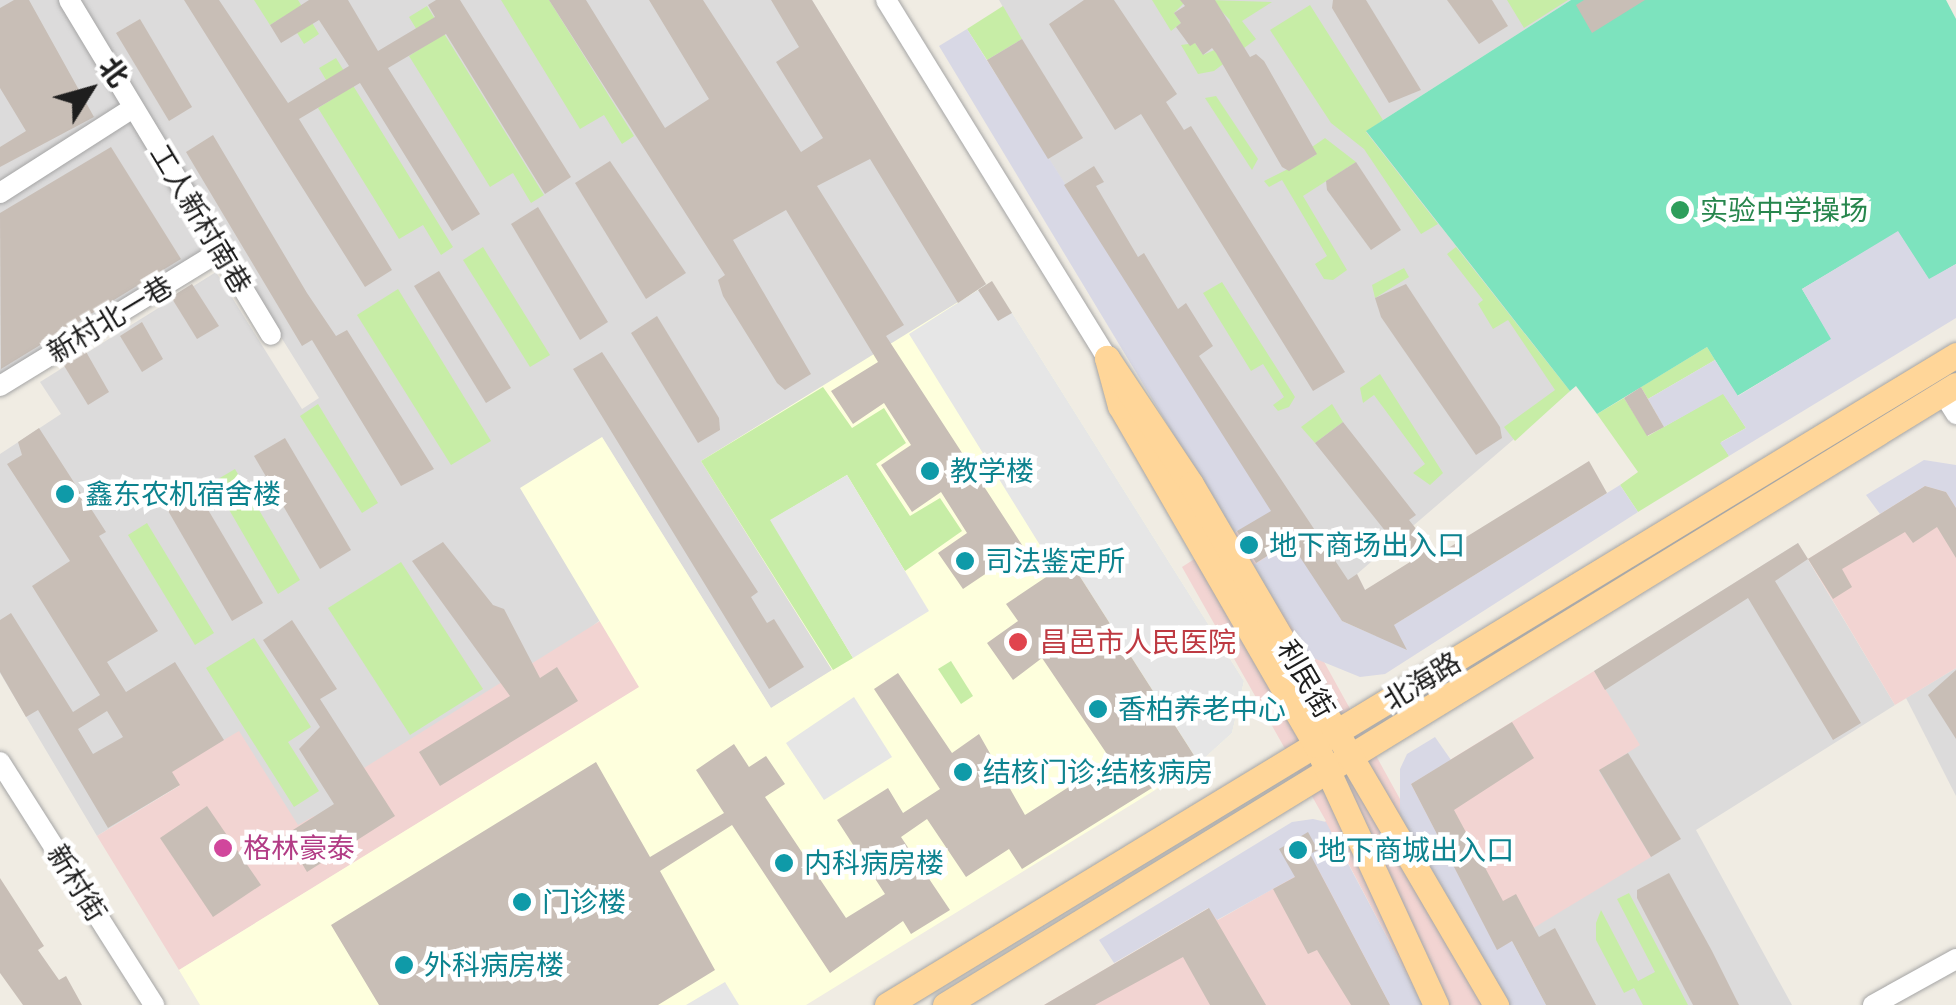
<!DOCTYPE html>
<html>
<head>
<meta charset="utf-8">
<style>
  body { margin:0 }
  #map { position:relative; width:1956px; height:1005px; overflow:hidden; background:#f0ece3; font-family:"PT Sans Narrow","Noto Sans SC",sans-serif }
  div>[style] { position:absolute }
  .residential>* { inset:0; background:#dcdbdb }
  .commercial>* { inset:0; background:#f2d4d2 }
  .education>* { inset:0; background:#feffdd }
  .grass>* { inset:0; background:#c7eda6 }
  .pitch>* { inset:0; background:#7de3be }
  .parking>* { inset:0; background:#e6e6e6 }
  .plaza>* { inset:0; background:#d8d8e5 }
  .building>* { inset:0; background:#c8beb6 }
  .roads { filter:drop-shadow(0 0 2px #a5a5a5) drop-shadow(0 0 2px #a5a5a5) }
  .minor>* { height:20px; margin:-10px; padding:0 10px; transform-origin:10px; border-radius:10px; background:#fff }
  .major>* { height:25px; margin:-12.5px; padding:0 12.5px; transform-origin:12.5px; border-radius:12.5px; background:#ffd699 }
  .dots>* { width:28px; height:28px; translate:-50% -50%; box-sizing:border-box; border:5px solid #fff; border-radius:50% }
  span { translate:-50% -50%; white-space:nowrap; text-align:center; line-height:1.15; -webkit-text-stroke:9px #fff; paint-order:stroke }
  .leisure-label { font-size:28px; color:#27864d }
  .left { translate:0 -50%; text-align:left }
  .street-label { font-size:28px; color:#1e1e1e }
  .culture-label { font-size:28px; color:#0d838f }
  .health-label { font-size:28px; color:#be3a42 }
  .hotel-label { font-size:28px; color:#b23c85 }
  .north { position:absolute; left:40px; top:40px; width:100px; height:100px; -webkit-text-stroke:8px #fff; paint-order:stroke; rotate:53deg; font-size:28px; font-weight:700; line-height:40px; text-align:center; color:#1e1e1e }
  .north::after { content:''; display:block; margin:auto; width:35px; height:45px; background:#1e1e1e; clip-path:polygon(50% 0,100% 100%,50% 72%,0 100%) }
</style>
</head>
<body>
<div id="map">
  <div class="residential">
    <i style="clip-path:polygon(0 0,812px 0,986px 285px,909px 334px,833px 670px,771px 708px,602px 437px,640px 687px,599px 621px,379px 794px,298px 826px,180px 785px,97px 836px,0 673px,0 454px,61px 414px,40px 382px,216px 272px,302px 409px,319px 398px,223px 244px,0 382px)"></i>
    <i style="clip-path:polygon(999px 0,1571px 0,1366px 131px,1570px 391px,1357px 574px,1365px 590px,1333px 612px,987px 60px,1021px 39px)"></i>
    <i style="clip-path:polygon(1798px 543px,1895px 705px,1696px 830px,1792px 1005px,1547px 1005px,1512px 941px,1599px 770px,1605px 690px,1594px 671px)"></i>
    <i style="clip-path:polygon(1956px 668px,1956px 796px,1906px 698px)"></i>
  </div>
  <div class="commercial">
    <i style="clip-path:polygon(1925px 486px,1946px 492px,1956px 508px,1956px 668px,1895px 705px,1808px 559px)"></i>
    <i style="clip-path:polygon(1247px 525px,1266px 557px,1514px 1005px,1423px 1005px,1336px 840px,1289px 866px,1279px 849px,1326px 821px,1182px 567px)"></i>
    <i style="clip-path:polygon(600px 621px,640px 687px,179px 970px,97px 836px,179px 786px,171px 771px,239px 731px,298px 825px,314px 816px,322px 830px,364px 768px)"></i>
    <i style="clip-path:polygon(1594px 671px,1640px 745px,1599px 771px,1651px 857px,1497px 950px,1411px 784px)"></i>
    <i style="clip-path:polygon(1316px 864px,1390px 1005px,1044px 1005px,1209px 908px,1218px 920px)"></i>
  </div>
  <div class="education">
    <i style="clip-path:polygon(992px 281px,1244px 681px,1232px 733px,1199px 763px,806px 1005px,200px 1005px,179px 970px,639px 687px,520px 488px,602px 437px,771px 708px,832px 670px,701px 461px)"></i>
  </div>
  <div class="grass">
    <i style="clip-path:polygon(254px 0,298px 0,319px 34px,304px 44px,286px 15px,270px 25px)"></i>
    <i style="clip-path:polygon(501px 0,549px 0,634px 136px,622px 144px,604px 115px,580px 129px)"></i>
    <i style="clip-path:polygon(1152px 0,1187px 0,1174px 13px,1181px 23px,1171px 31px)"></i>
    <i style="clip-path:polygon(1210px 0,1272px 2px,1242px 21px,1256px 39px,1214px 71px,1198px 74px,1181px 45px,1195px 43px,1203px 55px,1228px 44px,1230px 20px)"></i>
    <i style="clip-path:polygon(1507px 0,1568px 0,1524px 28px)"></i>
    <i style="clip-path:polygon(1310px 5px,1383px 120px,1366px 132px,1438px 224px,1421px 234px,1364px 149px,1331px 123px,1270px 30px)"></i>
    <i style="clip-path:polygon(427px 6px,544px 195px,531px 203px,513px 173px,490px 187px,409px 56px,426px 45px,409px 17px)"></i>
    <i style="clip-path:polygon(1003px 6px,1022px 39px,987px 60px,967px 29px)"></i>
    <i style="clip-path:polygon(336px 58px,453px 247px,441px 255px,423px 225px,399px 239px,318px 108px,336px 97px,319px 68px)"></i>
    <i style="clip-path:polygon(1216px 96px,1258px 159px,1252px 170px,1205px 98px)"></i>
    <i style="clip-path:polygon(1325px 138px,1356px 162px,1303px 196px,1347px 270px,1333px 280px,1324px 279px,1315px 264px,1327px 256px,1282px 180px,1269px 187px,1264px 181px,1316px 155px,1312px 147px)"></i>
    <i style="clip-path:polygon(483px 247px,550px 355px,530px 367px,463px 260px)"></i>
    <i style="clip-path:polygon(1456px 247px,1570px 391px,1515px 441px,1504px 427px,1555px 390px,1508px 320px,1493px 329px,1478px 304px,1483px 300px,1447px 254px)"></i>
    <i style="clip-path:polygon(1404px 268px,1409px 277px,1375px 298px,1372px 285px)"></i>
    <i style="clip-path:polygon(1222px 282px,1295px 397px,1289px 407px,1278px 411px,1273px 405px,1284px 397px,1263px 364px,1251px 371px,1203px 293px)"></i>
    <i style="clip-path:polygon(398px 289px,491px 441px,451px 465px,357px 315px)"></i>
    <i style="clip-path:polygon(1707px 347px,1715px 360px,1648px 399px,1641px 387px)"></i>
    <i style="clip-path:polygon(1380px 374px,1443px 473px,1430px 485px,1413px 473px,1425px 464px,1374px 395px,1363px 403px,1360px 388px)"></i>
    <i style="clip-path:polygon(823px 387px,852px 428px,884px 408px,906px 443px,876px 464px,910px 516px,940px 498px,962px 531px,905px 571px,847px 475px,771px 520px,853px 658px,833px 670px,701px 461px)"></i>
    <i style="clip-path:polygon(1723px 393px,1746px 428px,1721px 442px,1729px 456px,1638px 512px,1620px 485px,1638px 472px,1597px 414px,1624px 398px,1648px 436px)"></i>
    <i style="clip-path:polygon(318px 404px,378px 503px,362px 513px,300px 416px)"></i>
    <i style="clip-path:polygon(1332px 404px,1343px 422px,1315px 443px,1301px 427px)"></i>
    <i style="clip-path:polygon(235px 469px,300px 580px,278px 594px,213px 482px)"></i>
    <i style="clip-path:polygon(147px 523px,214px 633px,195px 645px,128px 535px)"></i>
    <i style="clip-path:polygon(401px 562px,483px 689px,410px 735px,328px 608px)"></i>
    <i style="clip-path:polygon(254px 638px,311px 727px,288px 742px,319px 791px,294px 807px,206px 668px)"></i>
    <i style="clip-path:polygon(951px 661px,973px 696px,961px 704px,938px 669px)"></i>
    <i style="clip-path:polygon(1629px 893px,1688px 1005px,1643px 1005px,1634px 988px,1624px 993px,1596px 940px,1596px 923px,1601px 910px,1638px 981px,1655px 972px,1617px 899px)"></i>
  </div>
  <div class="pitch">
    <i style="clip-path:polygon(1571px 0,1946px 0,1956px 19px,1956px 264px,1929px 280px,1898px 232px,1802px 289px,1832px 339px,1737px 396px,1707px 347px,1597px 414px,1576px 386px,1570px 391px,1366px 131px)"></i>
  </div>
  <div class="parking">
    <i style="clip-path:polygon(992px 281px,1244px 681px,1232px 733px,1199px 763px,1070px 561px,1056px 571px,909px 334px)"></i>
    <i style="clip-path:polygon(847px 475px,929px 611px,853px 658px,770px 520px)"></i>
    <i style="clip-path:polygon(854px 697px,892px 757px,824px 800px,786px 743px)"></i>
    <i style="clip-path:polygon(725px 982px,739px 1005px,686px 1005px)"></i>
  </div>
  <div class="plaza">
    <i style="clip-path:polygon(967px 29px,1342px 621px,1376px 636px,1620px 485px,1638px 512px,1385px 674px,1360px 677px,1311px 657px,1252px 566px,1266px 557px,1247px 526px,1233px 533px,939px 46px)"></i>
    <i style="clip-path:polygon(1898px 231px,1929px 279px,1956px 264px,1956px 318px,1729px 456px,1720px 443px,1746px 428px,1723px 394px,1664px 427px,1648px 399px,1715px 360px,1738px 396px,1831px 339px,1802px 289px)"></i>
    <i style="clip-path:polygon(1924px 460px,1956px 465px,1956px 508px,1946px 492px,1925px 486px,1880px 514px,1866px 495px)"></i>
    <i style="clip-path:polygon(1435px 737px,1451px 760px,1411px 784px,1497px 949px,1512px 941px,1546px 1005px,1501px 1005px,1400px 817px,1400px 769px,1407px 754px)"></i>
    <i style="clip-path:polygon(1313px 819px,1326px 822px,1423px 1005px,1390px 1005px,1316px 865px,1217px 920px,1208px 908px,1114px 963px,1099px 940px,1292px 822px)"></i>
  </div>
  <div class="building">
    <i style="clip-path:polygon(14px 0,29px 0,94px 117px,0 167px,0 147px,26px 131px,0 88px,0 8px)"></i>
    <i style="clip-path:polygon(184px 0,219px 0,288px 103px,349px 66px,319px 20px,281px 43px,270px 25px,309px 0,348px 0,378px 51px,435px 17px,428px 5px,436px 0,460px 0,571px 177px,545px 194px,446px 34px,388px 68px,480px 214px,452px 231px,360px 83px,299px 119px,392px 270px,365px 287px)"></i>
    <i style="clip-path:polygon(549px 0,586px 0,665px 128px,709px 99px,649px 0,703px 0,801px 152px,823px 138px,776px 62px,799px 47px,771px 0,812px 0,986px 284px,958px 303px,870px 159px,817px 186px,904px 325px,886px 336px,1024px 548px,963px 589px,938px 553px,967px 533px,941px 492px,912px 512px,881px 465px,911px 445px,884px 403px,853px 424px,831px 391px,878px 362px,786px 210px,733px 240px,811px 374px,785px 390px,777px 383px,723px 296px,718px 280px,725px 275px)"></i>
    <i style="clip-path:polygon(1084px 0,1114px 0,1177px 94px,1166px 102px,1184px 130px,1191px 126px,1345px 372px,1313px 391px,1141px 114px,1115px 130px,1049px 24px)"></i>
    <i style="clip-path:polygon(1180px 0,1215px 0,1250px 57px,1256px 54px,1264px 61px,1317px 154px,1289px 171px,1282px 167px,1216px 53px,1212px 48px,1203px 55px,1195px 43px,1190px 46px,1176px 27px,1181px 23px,1174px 13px,1185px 6px)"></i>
    <i style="clip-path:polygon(1333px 0,1366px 0,1421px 90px,1389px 103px,1332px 8px)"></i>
    <i style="clip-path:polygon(1447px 0,1492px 0,1508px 26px,1479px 44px)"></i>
    <i style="clip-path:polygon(1584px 0,1645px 0,1592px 33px,1576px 5px)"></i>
    <i style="clip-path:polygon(140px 19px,192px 107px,169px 121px,116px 33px)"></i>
    <i style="clip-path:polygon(1022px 39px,1083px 138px,1048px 159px,987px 60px)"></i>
    <i style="clip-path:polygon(213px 135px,307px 293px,336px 336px,347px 330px,434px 469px,401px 486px,312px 340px,302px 346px,186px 152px)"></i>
    <i style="clip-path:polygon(111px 147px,181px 259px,1px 369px,0 213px)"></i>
    <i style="clip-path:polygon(610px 161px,686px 273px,646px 299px,575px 183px)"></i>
    <i style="clip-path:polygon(1356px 162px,1401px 230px,1371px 250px,1327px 190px,1326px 181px)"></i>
    <i style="clip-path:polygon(1094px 166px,1104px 182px,1096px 186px,1138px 257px,1144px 253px,1178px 309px,1186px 303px,1213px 346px,1199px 356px,1348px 580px,1357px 574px,1365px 590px,1410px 562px,1315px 443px,1343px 422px,1416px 515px,1409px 520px,1437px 555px,1589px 461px,1607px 493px,1394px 625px,1407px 650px,1342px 621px,1290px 542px,1256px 563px,1237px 531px,1271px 511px,1064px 185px)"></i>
    <i style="clip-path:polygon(538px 207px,608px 322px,580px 340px,511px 224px)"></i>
    <i style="clip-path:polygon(439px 271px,511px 388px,486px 403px,414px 286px)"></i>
    <i style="clip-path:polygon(992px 281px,1012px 313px,998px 321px,978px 290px)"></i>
    <i style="clip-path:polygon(192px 284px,219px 326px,197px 339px,171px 297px)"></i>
    <i style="clip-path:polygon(1406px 284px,1500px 427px,1502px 438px,1476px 455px,1381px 317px,1375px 298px)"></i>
    <i style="clip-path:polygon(657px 316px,719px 418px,720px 430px,698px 443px,631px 333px)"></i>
    <i style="clip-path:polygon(142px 322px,163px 359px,142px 372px,120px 336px)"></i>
    <i style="clip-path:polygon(85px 350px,109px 392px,88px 405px,63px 364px)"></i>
    <i style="clip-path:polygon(602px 352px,758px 592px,751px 597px,767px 623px,774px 619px,804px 667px,769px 689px,573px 369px)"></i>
    <i style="clip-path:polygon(1641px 387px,1664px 427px,1647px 436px,1624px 398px)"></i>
    <i style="clip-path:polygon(evenodd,39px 428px,106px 532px,99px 536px,158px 631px,107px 662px,126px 692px,175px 662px,224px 740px,172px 772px,180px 785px,108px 828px,38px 710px,26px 717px,0 672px,0 620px,11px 613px,73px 712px,100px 695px,32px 586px,70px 561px,7px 464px,22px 455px,18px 442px,39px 428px,107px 711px,123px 737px,93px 754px,78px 729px,107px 711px)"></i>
    <i style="clip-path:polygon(285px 438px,351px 550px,320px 569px,254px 456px)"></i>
    <i style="clip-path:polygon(1925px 486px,1946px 492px,1956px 508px,1956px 558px,1937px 527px,1913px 543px,1905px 532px,1842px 569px,1852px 587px,1833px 599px,1808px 559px)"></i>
    <i style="clip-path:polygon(197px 491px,263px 603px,232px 621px,167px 509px)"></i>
    <i style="clip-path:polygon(443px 542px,493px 605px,504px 609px,540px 678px,557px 667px,578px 701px,440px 786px,419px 752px,510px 696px,412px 561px)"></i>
    <i style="clip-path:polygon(1798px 543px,1808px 559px,1775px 581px,1861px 723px,1833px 740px,1748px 598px,1605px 690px,1594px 671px)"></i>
    <i style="clip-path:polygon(1070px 561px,1197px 760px,1022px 869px,1009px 849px,966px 877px,927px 819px,901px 837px,950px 910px,911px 934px,903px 921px,830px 973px,732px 825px,660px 871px,715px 970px,658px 1005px,379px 1005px,331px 925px,596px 762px,650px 857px,724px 813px,696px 770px,734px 744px,749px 767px,766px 756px,785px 784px,765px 797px,846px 918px,885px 894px,837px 820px,888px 788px,903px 813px,940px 789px,874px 689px,898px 673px,952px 753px,979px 734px,1025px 815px,1111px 760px,1042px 658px,1013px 680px,987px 643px,1018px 621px,1006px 604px)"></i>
    <i style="clip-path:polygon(292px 620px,337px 689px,320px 699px,395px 816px,307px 872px,285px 835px,334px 804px,299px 749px,320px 727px,263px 640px)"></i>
    <i style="clip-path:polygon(1956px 670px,1956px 739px,1928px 695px)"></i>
    <i style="clip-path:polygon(1512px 722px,1534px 758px,1454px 810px,1503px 901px,1516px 894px,1539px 937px,1555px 928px,1596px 1005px,1546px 1005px,1512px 941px,1497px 950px,1411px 784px)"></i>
    <i style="clip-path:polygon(1628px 753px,1681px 839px,1651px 857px,1599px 770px)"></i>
    <i style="clip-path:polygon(207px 806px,261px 885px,213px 917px,160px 838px)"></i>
    <i style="clip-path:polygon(1308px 832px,1318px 850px,1310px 854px,1390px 1005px,1351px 1005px,1317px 950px,1308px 954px,1273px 889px,1295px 877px,1279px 849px)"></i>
    <i style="clip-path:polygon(1669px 873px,1712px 951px,1739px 1005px,1693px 1005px,1637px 898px,1637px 890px)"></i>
    <i style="clip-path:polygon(0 878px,44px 946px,38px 950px,59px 980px,66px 976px,82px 1005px,23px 1005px,0 973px)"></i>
    <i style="clip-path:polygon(1209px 908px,1266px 1005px,1210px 1005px,1183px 957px,1095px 1005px,1044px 1005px)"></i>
  </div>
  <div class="roads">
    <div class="minor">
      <i style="left:69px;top:0;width:391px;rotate:58.9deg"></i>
      <i style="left:886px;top:0;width:421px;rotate:58.3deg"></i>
      <i style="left:0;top:193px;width:158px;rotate:-32.6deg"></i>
      <i style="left:0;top:386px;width:258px;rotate:-31.5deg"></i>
      <i style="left:1943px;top:393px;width:25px;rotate:58deg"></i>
      <i style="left:0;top:762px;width:288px;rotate:57.6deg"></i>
      <i style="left:1873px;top:1005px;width:95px;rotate:-29deg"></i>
    </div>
    <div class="major">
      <i style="left:887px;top:1005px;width:1251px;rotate:-31.3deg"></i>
      <i style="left:945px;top:1005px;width:1186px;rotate:-31.52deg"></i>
      <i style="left:1436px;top:1005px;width:286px;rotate:-114.8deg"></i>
      <i style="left:1316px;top:745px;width:392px;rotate:-120deg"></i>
      <i style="left:1120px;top:406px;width:50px;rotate:-105.2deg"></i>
      <i style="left:1107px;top:358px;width:151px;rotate:56.3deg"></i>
      <i style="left:1191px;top:484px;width:604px;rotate:59.65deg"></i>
    </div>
  </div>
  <div class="dots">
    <i style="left:1680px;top:210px;background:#2e9e5b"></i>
    <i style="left:930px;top:471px;background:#0f9aa8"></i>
    <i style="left:65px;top:494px;background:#0f9aa8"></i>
    <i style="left:1249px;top:545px;background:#0f9aa8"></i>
    <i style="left:965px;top:561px;background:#0f9aa8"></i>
    <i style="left:1018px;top:642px;background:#e0444e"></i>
    <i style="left:1098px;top:709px;background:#0f9aa8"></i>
    <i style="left:963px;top:772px;background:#0f9aa8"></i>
    <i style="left:223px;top:848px;background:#d1479c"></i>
    <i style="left:1298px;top:850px;background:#0f9aa8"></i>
    <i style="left:784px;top:863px;background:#0f9aa8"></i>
    <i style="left:522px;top:902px;background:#0f9aa8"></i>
    <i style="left:404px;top:965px;background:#0f9aa8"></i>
  </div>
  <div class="leisure-label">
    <span class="left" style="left:1700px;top:210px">实验中学操场</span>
  </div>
  <div class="street-label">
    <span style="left:201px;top:219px;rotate:59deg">工人新村南巷</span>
    <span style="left:110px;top:319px;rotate:-31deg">新村北一巷</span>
    <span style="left:1306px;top:679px;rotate:60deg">利民街</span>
    <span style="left:1422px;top:681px;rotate:-31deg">北海路</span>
    <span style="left:77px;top:883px;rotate:58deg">新村街</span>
  </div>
  <div class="culture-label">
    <span class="left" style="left:950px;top:471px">教学楼</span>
    <span class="left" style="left:85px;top:494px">鑫东农机宿舍楼</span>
    <span class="left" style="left:1269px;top:545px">地下商场出入口</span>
    <span class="left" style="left:985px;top:561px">司法鉴定所</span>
    <span class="left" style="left:1118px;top:709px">香柏养老中心</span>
    <span class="left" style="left:983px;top:772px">结核门诊;结核病房</span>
    <span class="left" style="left:1318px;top:850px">地下商城出入口</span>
    <span class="left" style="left:804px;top:863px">内科病房楼</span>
    <span class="left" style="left:542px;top:902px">门诊楼</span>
    <span class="left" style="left:424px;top:965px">外科病房楼</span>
  </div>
  <div class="health-label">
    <span class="left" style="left:1040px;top:642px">昌邑市人民医院</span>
  </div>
  <div class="hotel-label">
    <span class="left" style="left:243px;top:848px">格林豪泰</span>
  </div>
  <div class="north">北</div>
</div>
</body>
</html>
